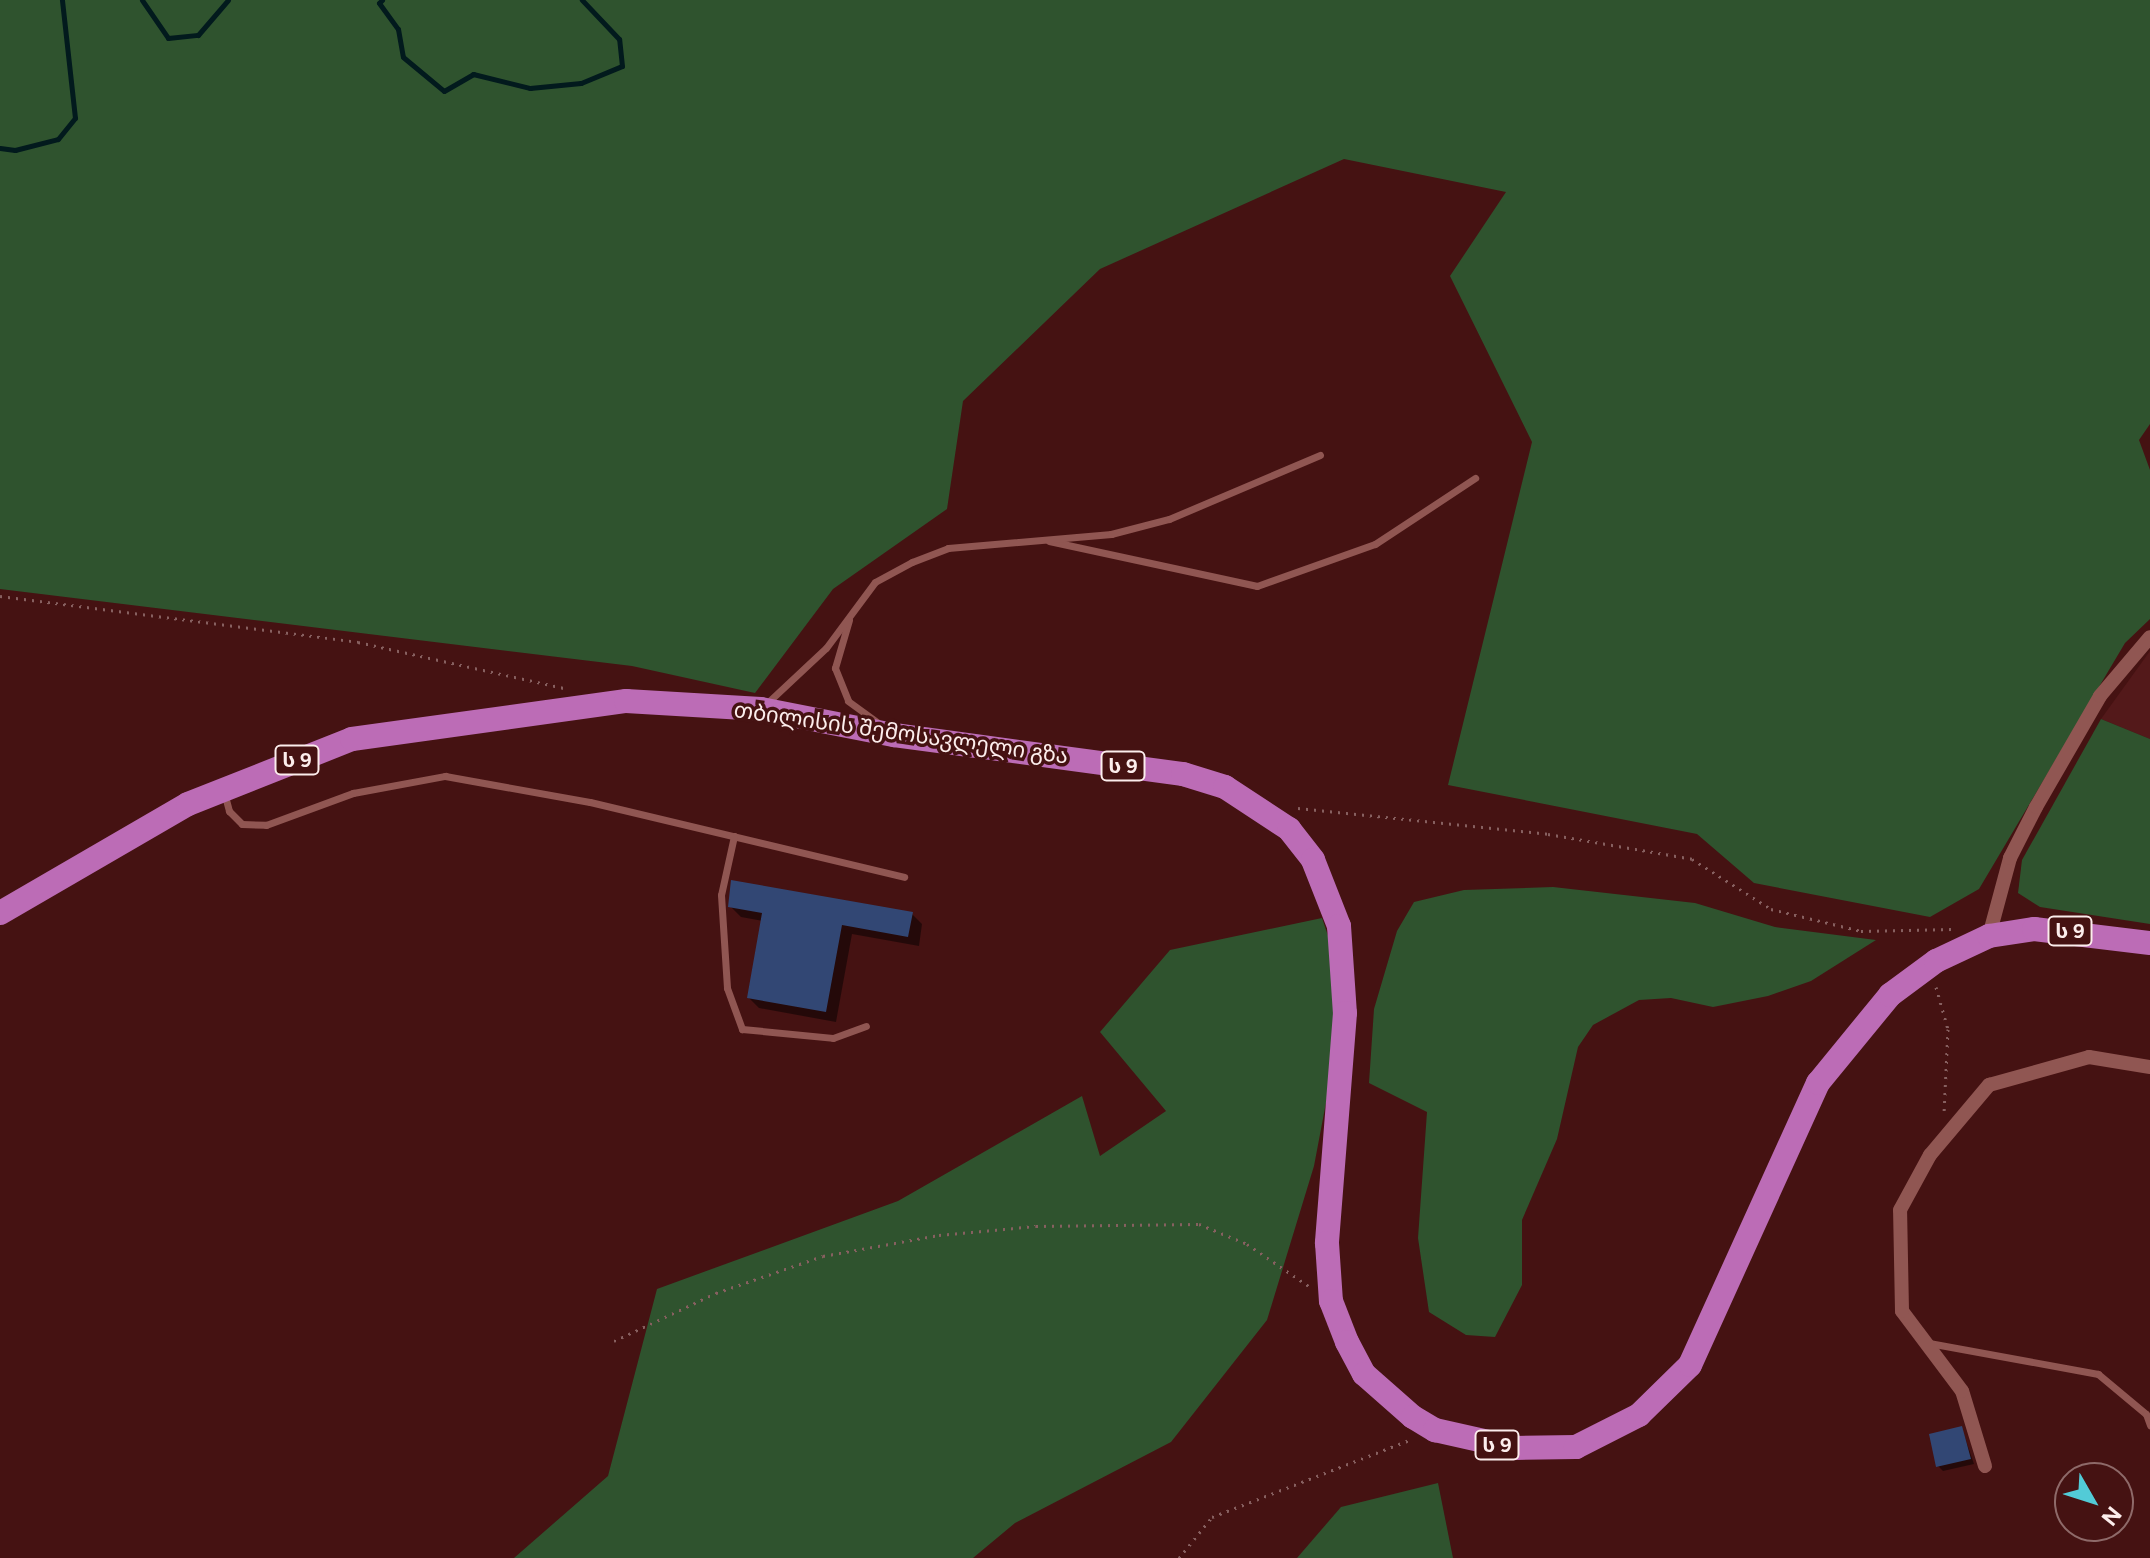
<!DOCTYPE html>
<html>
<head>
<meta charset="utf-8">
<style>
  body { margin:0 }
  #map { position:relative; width:2150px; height:1558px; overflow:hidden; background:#451212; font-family:Figtree,"Noto Sans Georgian",sans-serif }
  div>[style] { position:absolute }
  .built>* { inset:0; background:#53191a }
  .green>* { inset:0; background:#2f532e }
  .shadow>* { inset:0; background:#0007 }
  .stream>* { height:5px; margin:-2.5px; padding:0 2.5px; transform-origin:2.5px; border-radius:2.5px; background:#021a1d }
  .building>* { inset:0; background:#324774 }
  .path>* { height:3px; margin-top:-1.5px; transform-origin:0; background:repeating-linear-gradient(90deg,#876060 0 2px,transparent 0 8px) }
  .service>* { height:7px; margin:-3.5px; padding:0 3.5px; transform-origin:3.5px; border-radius:3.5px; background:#905652 }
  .minor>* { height:14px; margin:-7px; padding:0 7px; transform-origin:7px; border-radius:7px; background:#905652 }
  .trunk>* { height:24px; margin:-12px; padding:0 12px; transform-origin:12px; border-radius:12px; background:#bc6cb6 }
  span { translate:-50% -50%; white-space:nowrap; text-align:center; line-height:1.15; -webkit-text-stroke:7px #451212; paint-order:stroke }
  .shield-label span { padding:2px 6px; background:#451212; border:2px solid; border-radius:6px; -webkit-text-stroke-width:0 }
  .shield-label { font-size:20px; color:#fcedec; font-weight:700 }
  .street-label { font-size:22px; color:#fcedec }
  .north { position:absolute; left:2054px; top:1462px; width:80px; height:80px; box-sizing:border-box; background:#451212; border:2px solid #8e6a69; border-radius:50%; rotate:129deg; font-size:22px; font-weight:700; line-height:32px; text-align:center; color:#fcedec }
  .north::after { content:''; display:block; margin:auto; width:28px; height:36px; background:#52cbd7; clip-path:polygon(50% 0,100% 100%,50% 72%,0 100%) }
</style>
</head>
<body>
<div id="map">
  <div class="built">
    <i style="clip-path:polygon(2150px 651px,2150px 739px,2101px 719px)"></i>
  </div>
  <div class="green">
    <i style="clip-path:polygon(0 0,2150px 0,2150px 424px,2139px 440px,2150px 470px,2150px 619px,2125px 643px,1979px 889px,1930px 917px,1754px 883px,1697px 834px,1448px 785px,1532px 442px,1450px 276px,1506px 192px,1344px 159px,1100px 269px,963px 401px,947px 509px,833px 589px,755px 693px,632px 666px,0 589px)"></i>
    <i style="clip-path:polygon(2101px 719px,2150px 739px,2150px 924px,2040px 907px,2018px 893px,2022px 860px)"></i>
    <i style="clip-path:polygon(1553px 887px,1695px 903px,1775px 927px,1876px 940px,1811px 981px,1768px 996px,1713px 1007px,1671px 998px,1639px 1000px,1593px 1025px,1578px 1047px,1557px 1139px,1522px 1220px,1522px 1285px,1495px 1337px,1466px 1335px,1429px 1312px,1418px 1238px,1427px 1112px,1369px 1083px,1374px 1009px,1397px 931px,1414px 902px,1464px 890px)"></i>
    <i style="clip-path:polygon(1322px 918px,1347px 992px,1314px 1166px,1267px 1320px,1171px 1442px,1015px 1523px,973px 1558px,514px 1558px,608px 1476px,657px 1289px,898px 1201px,1082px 1096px,1100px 1156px,1166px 1111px,1100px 1032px,1170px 950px)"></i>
    <i style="clip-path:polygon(1438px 1483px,1453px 1558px,1297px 1558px,1341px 1507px)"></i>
  </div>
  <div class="shadow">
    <i style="clip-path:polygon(730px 906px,912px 914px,922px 924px,919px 946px,852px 934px,836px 1022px,759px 1008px,749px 998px,763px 921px,741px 917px)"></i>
    <i style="clip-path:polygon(1962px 1429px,1974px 1464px,1943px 1471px,1938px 1466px)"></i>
  </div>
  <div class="stream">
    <i style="left:142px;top:0;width:46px;rotate:55.6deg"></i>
    <i style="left:168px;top:38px;width:30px;rotate:-6deg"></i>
    <i style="left:198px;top:35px;width:46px;rotate:-49.4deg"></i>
    <i style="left:382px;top:0;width:4px;rotate:135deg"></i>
    <i style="left:379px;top:3px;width:32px;rotate:54deg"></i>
    <i style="left:398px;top:29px;width:28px;rotate:80deg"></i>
    <i style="left:403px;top:57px;width:53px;rotate:39.7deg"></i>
    <i style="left:444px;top:91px;width:34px;rotate:-30deg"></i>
    <i style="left:473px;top:74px;width:59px;rotate:13.8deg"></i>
    <i style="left:530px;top:88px;width:51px;rotate:-5.6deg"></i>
    <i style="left:581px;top:83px;width:44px;rotate:-22.5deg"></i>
    <i style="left:622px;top:66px;width:27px;rotate:-96deg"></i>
    <i style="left:619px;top:39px;width:54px;rotate:-133.5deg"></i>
    <i style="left:0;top:148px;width:15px;rotate:8deg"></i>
    <i style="left:15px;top:150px;width:44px;rotate:-14.3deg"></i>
    <i style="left:58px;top:139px;width:27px;rotate:-51deg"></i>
    <i style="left:75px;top:118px;width:119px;rotate:-96.3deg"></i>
  </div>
  <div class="building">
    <i style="clip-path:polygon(731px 880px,913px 912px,908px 937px,842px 925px,826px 1012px,747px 998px,762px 913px,728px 907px)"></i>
    <i style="clip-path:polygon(1962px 1426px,1971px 1459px,1936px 1467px,1929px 1434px)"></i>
  </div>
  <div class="path">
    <i style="left:0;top:596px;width:361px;rotate:7.3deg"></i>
    <i style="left:358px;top:642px;width:211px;rotate:12.6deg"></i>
    <i style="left:1298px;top:808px;width:251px;rotate:5.9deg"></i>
    <i style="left:1548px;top:834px;width:146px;rotate:9.8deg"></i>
    <i style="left:1692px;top:859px;width:93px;rotate:32.3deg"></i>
    <i style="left:1771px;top:909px;width:93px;rotate:13.7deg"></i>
    <i style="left:1861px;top:931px;width:92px;rotate:-1.2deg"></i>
    <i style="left:1936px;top:987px;width:44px;rotate:74.1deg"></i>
    <i style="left:1948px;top:1029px;width:85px;rotate:92.7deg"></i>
    <i style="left:614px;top:1341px;width:113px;rotate:-25.2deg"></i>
    <i style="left:716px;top:1293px;width:113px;rotate:-19.1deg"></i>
    <i style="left:823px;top:1256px;width:118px;rotate:-10.3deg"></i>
    <i style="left:939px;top:1235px;width:97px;rotate:-5.3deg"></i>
    <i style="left:1036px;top:1226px;width:163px;rotate:-0.7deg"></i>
    <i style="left:1199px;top:1224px;width:52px;rotate:22.6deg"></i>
    <i style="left:1247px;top:1244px;width:76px;rotate:34.3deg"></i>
    <i style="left:1179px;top:1558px;width:53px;rotate:-51.2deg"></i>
    <i style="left:1212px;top:1517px;width:212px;rotate:-21.3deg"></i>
  </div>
  <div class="service">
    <i style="left:1049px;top:541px;width:213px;rotate:12.2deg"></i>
    <i style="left:1257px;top:586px;width:125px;rotate:-19.6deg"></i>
    <i style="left:1375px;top:544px;width:120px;rotate:-33.4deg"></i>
    <i style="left:849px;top:620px;width:50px;rotate:106.3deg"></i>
    <i style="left:835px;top:668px;width:35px;rotate:68deg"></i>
    <i style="left:848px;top:701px;width:37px;rotate:36deg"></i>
    <i style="left:765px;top:705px;width:83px;rotate:-43.1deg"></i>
    <i style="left:826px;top:648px;width:82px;rotate:-53.4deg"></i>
    <i style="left:875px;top:582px;width:42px;rotate:-28.4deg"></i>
    <i style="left:912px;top:562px;width:39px;rotate:-21deg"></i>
    <i style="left:948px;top:548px;width:164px;rotate:-4.9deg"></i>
    <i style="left:1111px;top:534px;width:60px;rotate:-14.5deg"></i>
    <i style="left:1169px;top:519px;width:164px;rotate:-23deg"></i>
    <i style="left:225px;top:796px;width:16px;rotate:75deg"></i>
    <i style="left:229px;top:811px;width:18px;rotate:45deg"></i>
    <i style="left:242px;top:824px;width:24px;rotate:2deg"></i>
    <i style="left:266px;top:825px;width:93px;rotate:-20.2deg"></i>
    <i style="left:353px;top:793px;width:94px;rotate:-10.5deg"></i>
    <i style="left:445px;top:776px;width:147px;rotate:10.2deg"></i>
    <i style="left:590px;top:802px;width:323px;rotate:13.4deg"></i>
    <i style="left:734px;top:836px;width:60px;rotate:102.4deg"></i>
    <i style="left:721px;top:895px;width:93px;rotate:86.3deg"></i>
    <i style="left:727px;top:988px;width:44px;rotate:69.9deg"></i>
    <i style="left:742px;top:1029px;width:91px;rotate:5.6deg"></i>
    <i style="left:833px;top:1038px;width:35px;rotate:-20deg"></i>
    <i style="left:1929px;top:1343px;width:172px;rotate:10.4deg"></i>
    <i style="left:2098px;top:1374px;width:62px;rotate:39.8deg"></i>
    <i style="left:2146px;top:1414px;width:12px;rotate:70deg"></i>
  </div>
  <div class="minor">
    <i style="left:1989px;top:936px;width:81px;rotate:-74.9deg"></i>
    <i style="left:2010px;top:858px;width:57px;rotate:-63deg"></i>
    <i style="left:2036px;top:807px;width:128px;rotate:-60deg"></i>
    <i style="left:2100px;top:696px;width:77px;rotate:-49.7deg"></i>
    <i style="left:1985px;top:1466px;width:78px;rotate:-107deg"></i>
    <i style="left:1962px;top:1391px;width:100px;rotate:-126.9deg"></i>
    <i style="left:1902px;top:1311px;width:101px;rotate:-91.1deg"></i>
    <i style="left:1900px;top:1210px;width:63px;rotate:-61.4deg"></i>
    <i style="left:1930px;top:1155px;width:92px;rotate:-49.9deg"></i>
    <i style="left:1989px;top:1085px;width:104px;rotate:-15.6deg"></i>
    <i style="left:2089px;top:1057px;width:62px;rotate:9.3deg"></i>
  </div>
  <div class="trunk">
    <i style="left:0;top:913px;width:217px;rotate:-30.1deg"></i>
    <i style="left:188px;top:804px;width:176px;rotate:-21.6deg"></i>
    <i style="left:352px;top:739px;width:277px;rotate:-7.9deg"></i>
    <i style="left:626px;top:701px;width:135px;rotate:3.4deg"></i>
    <i style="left:761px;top:709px;width:136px;rotate:11.1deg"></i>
    <i style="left:894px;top:735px;width:292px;rotate:7.7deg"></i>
    <i style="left:1183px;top:774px;width:44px;rotate:17.2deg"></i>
    <i style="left:1225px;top:787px;width:77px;rotate:33.3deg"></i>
    <i style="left:1289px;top:829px;width:39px;rotate:52deg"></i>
    <i style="left:1313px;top:860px;width:71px;rotate:68.5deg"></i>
    <i style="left:1339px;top:926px;width:87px;rotate:86.1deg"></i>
    <i style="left:1345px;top:1013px;width:231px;rotate:94.5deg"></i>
    <i style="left:1327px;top:1243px;width:58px;rotate:86.1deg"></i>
    <i style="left:1331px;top:1301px;width:44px;rotate:68.7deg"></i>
    <i style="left:1347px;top:1342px;width:36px;rotate:62deg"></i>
    <i style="left:1364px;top:1374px;width:65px;rotate:41.3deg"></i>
    <i style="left:1413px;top:1417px;width:26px;rotate:31deg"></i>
    <i style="left:1435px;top:1430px;width:82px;rotate:12.7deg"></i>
    <i style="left:1515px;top:1448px;width:61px;rotate:-0.9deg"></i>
    <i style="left:1576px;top:1447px;width:71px;rotate:-26.9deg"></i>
    <i style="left:1639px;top:1415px;width:71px;rotate:-44.4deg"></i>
    <i style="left:1690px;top:1365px;width:310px;rotate:-65.6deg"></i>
    <i style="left:1818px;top:1083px;width:114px;rotate:-50.7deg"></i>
    <i style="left:1890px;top:995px;width:57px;rotate:-36.5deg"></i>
    <i style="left:1936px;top:961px;width:59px;rotate:-25.3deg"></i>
    <i style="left:1989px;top:936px;width:46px;rotate:-8.8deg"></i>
    <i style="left:2034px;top:929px;width:117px;rotate:6.9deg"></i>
  </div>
  <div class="shield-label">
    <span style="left:297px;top:760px">ს 9</span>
    <span style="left:1123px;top:766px">ს 9</span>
    <span style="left:2070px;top:931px">ს 9</span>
    <span style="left:1497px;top:1445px">ს 9</span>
  </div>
  <div class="street-label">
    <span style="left:901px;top:733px;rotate:8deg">თბილისის შემოსავლელი გზა</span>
  </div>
  <div class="north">N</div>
</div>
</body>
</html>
